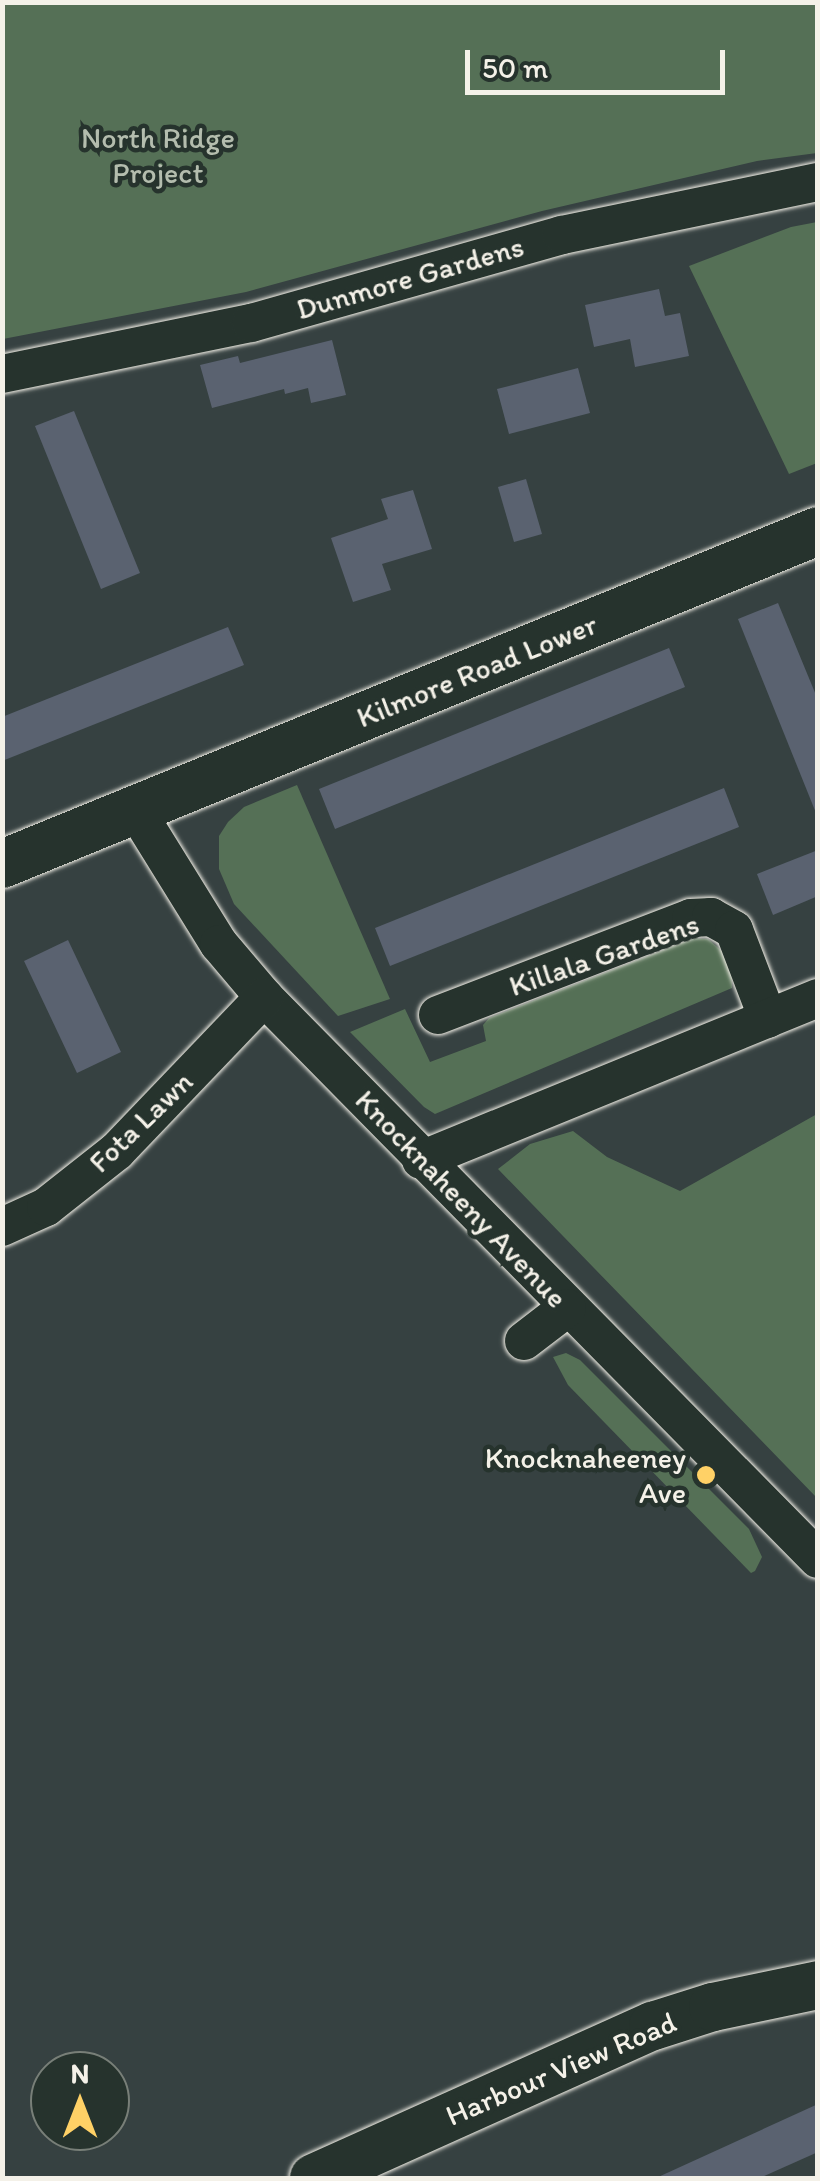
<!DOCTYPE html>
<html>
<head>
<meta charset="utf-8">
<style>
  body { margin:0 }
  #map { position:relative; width:820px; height:2181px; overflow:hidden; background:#364141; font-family:Itim,sans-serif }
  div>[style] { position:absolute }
  .green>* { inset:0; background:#557056 }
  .building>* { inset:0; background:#5a6270 }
  .roads { filter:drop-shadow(0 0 2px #f4f1e8) drop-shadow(0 0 2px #f4f1e8) }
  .minor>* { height:38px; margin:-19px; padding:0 19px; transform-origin:19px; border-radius:19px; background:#26332d }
  .tertiary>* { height:48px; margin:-24px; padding:0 24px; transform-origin:24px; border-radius:24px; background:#26332d }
  .dots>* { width:28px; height:28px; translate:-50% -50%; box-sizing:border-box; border:5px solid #26332d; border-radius:50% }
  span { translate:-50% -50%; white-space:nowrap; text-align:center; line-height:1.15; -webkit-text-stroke:9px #26332d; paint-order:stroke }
  .park-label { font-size:30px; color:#b4bdae }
  .street-label { font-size:30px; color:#f4f1e8 }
  .poi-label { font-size:30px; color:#f4f1e8 }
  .right { translate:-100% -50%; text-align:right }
  .frame { position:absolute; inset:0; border:5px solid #f4f1e8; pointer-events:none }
  .north { position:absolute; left:30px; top:2051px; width:100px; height:100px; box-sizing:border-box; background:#26332d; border:2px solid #787f78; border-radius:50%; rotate:0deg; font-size:28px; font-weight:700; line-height:40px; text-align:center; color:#f4f1e8 }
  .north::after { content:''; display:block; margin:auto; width:35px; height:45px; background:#ffd166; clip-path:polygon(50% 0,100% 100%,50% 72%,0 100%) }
  .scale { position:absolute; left:465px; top:50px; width:260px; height:45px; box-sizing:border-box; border:5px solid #f4f1e8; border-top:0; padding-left:12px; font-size:30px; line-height:35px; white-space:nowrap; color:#f4f1e8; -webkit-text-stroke:8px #26332d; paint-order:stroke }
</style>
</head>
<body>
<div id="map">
  <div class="green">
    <i style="clip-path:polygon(3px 2px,817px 3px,817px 153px,757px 161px,542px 211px,246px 292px,3px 339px)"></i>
    <i style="clip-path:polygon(817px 222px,817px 463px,789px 474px,689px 266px,791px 227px)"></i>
    <i style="clip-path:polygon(297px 785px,390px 999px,338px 1016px,234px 904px,219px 869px,219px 836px,228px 822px,244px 807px)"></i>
    <i style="clip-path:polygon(694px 938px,708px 939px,731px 959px,732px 988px,435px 1114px,424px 1107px,350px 1032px,405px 1009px,430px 1062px,486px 1041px,483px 1025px,489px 1018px)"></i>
    <i style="clip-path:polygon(817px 1114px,817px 1498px,498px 1169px,530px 1144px,573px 1131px,607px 1157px,680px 1191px)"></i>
    <i style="clip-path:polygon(566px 1353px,580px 1360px,749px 1529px,762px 1557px,755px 1571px,751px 1573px,568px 1385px,553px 1357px)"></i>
  </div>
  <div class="building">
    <i style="clip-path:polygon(659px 289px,665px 316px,680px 313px,689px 356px,635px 367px,630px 339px,594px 347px,585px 305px)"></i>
    <i style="clip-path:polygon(332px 340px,346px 395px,311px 403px,308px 388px,285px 394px,284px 389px,212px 408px,200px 365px,238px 356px,240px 363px)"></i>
    <i style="clip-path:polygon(578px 368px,590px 413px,509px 434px,497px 389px)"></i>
    <i style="clip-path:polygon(74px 411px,140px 573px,101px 589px,35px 426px)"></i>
    <i style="clip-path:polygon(526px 479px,542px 534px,514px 542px,498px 487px)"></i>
    <i style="clip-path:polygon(413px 490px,432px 549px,382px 564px,391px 590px,353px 602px,331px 538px,388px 519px,381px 499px)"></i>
    <i style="clip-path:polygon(778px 603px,818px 700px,816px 813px,738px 619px)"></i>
    <i style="clip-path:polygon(228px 627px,244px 665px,2px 761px,2px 717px)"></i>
    <i style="clip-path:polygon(669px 648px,685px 687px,335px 829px,319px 789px)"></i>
    <i style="clip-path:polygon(724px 788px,739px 827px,390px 966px,375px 928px)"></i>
    <i style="clip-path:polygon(818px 850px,818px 896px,773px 915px,757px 874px)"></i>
    <i style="clip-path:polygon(68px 940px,121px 1052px,77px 1073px,24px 961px)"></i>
    <i style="clip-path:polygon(818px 2104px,818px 2152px,760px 2178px,656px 2178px)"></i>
  </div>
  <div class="roads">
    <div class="minor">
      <i style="left:2px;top:374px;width:254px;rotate:-11.6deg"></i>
      <i style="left:251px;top:323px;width:323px;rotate:-15.8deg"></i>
      <i style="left:562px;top:235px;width:261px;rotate:-11.7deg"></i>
      <i style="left:137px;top:812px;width:155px;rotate:58.2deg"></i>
      <i style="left:219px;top:944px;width:70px;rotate:49.7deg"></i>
      <i style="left:264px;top:997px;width:789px;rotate:45.41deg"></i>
      <i style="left:438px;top:1015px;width:271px;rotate:-21deg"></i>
      <i style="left:691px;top:918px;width:20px;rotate:-3deg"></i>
      <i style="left:711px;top:917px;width:26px;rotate:29deg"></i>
      <i style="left:734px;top:930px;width:95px;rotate:69.1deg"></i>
      <i style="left:421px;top:1160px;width:429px;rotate:-22.2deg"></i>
      <i style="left:2px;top:1227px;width:48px;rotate:-24.4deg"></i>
      <i style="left:46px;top:1207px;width:90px;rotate:-38.3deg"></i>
      <i style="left:117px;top:1151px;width:213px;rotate:-46.3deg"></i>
      <i style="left:524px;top:1341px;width:54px;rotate:-37.5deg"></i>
    </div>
    <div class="tertiary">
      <i style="left:2px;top:864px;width:881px;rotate:-22.2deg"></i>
      <i style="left:314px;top:2178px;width:372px;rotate:-24.2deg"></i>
      <i style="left:653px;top:2026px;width:63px;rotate:-17.6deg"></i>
      <i style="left:713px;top:2007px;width:107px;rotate:-11.8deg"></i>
    </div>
  </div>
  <div class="dots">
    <i style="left:706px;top:1475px;background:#ffd166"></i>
  </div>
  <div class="park-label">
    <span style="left:158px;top:155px">North Ridge<br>Project</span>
  </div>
  <div class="street-label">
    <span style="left:410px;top:278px;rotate:-16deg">Dunmore Gardens</span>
    <span style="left:477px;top:671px;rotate:-22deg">Kilmore Road Lower</span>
    <span style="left:604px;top:955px;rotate:-19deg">Killala Gardens</span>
    <span style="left:141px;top:1122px;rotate:-44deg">Fota Lawn</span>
    <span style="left:461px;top:1199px;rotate:46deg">Knocknaheeny Avenue</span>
    <span style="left:561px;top:2069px;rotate:-23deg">Harbour View Road</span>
  </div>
  <div class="poi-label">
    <span class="right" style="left:686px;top:1475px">Knocknaheeney<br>Ave</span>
  </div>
  <div class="frame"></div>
  <div class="north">N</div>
  <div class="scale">50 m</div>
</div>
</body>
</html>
